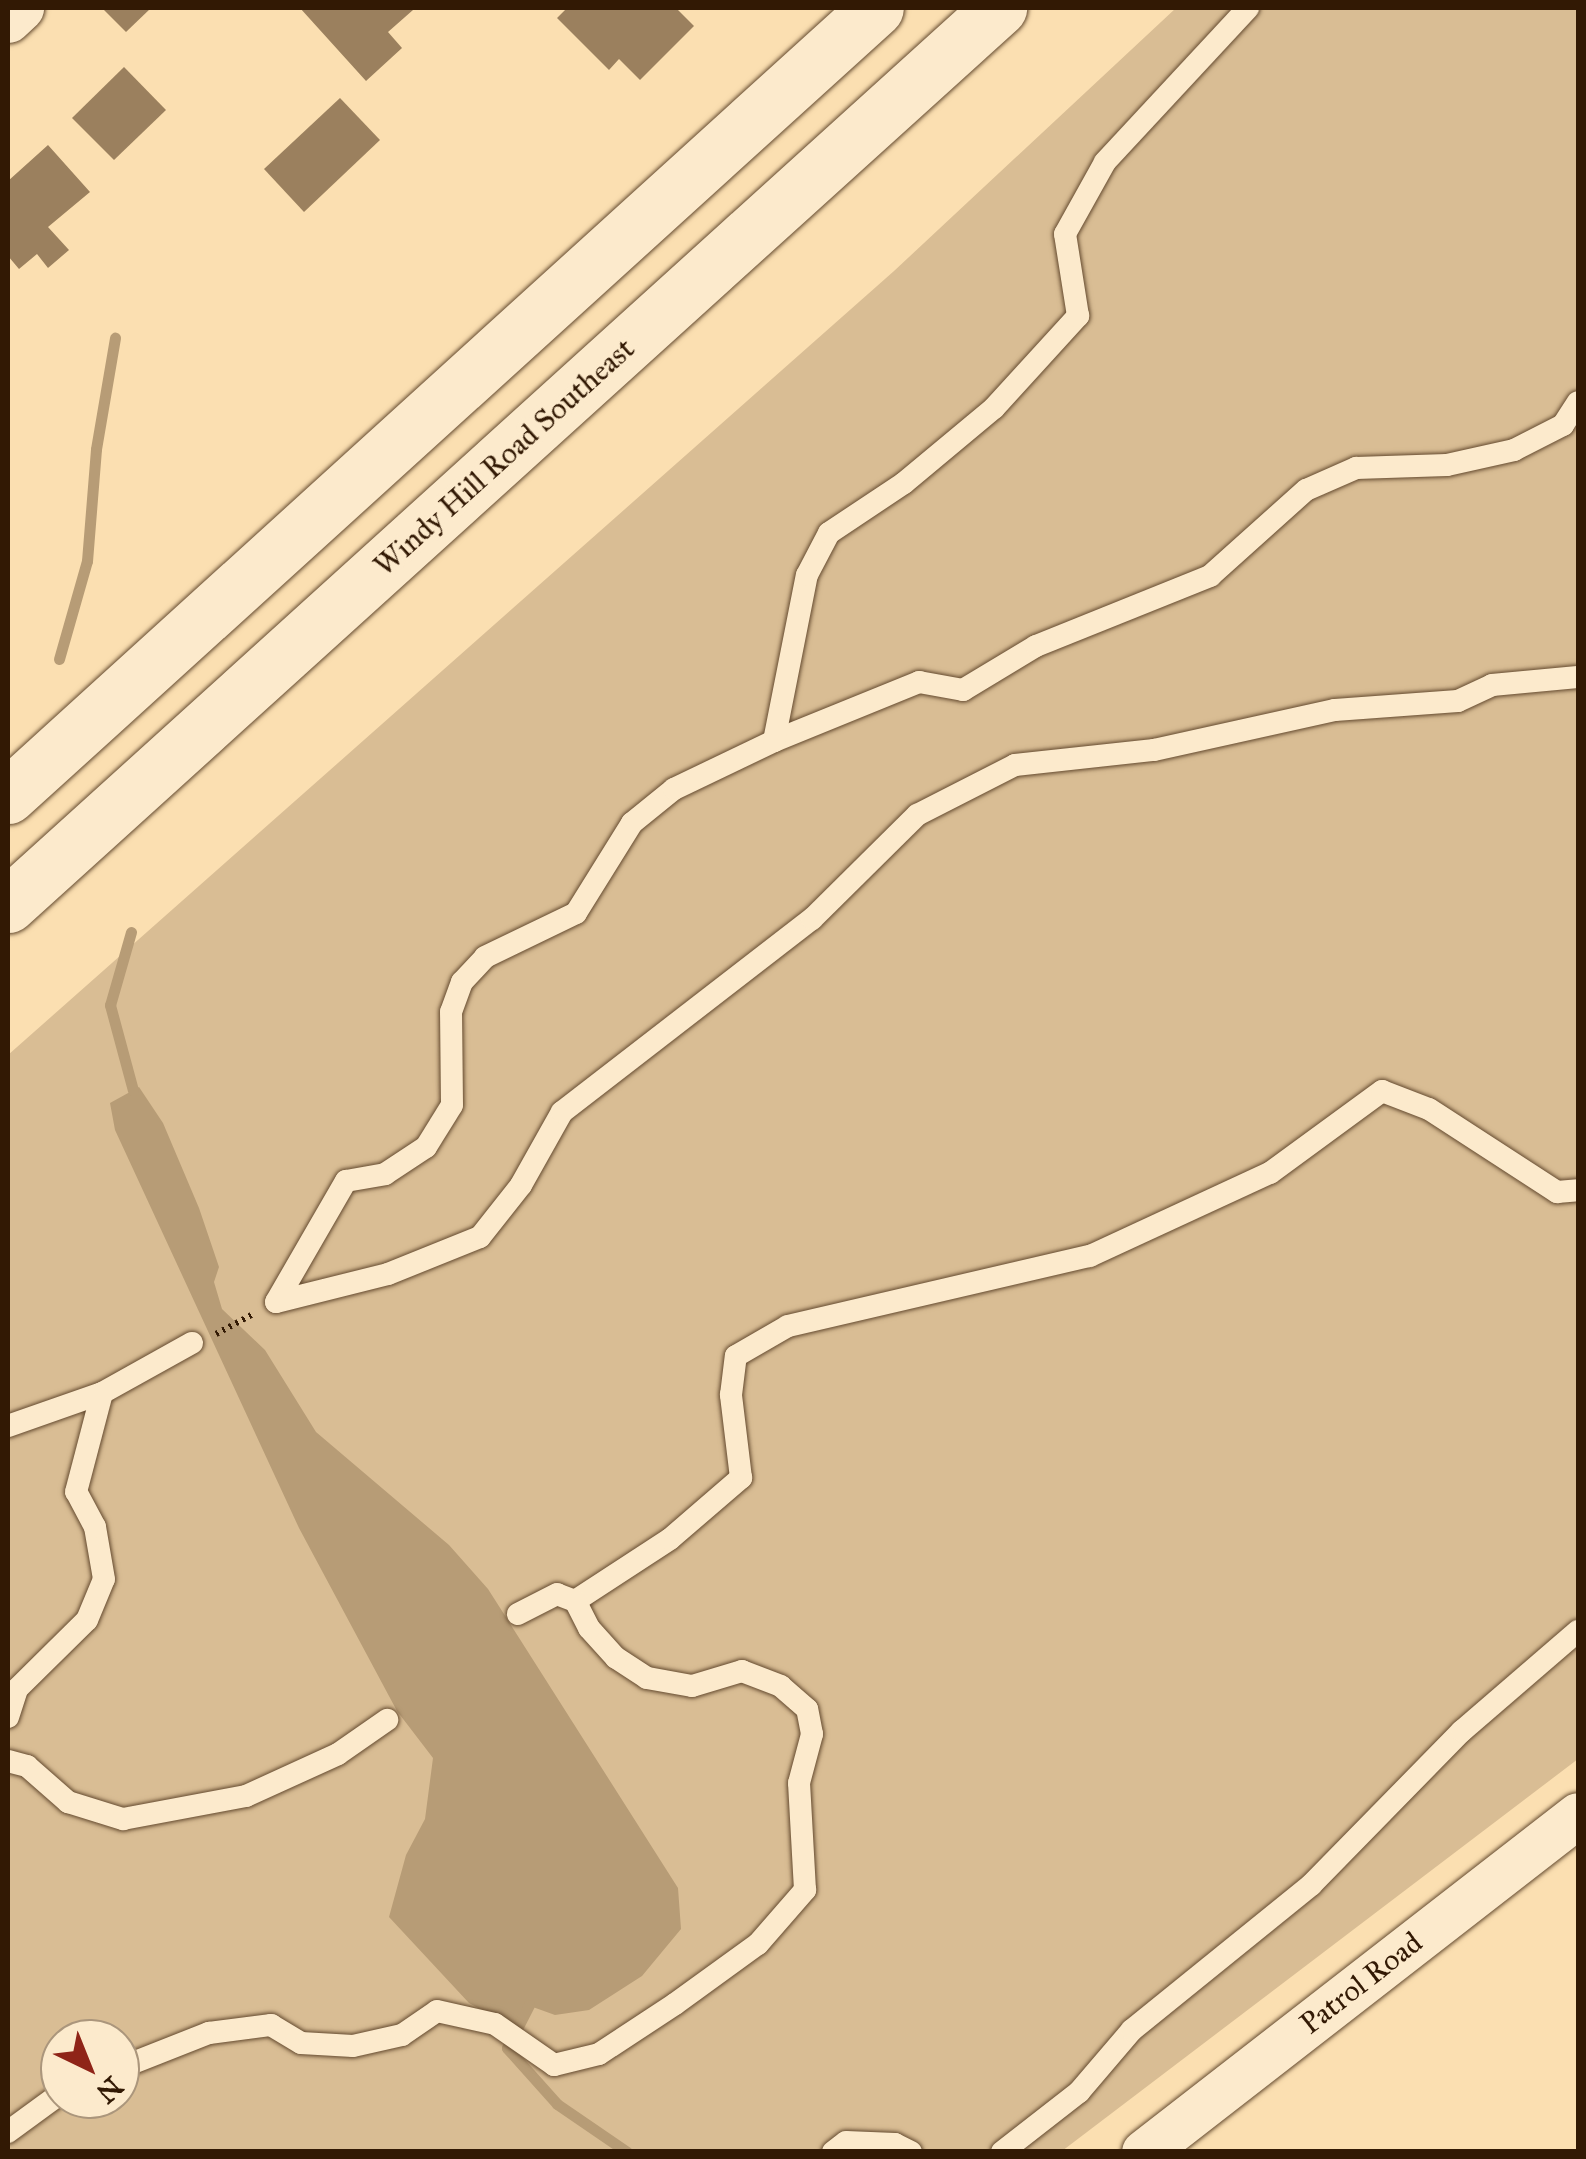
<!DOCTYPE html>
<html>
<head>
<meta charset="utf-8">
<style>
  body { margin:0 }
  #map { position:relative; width:1586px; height:2159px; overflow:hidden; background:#fbdfb1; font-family:"IM FELL Great Primer",serif }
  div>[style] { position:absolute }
  .green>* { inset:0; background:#d9bd94 }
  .water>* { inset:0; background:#b79c76 }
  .stream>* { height:11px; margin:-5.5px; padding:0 5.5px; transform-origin:5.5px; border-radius:5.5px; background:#b79c76 }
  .building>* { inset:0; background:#9b805e }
  .path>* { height:6px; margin-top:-3px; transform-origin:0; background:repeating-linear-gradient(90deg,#321904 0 2.5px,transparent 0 7.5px) }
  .roads { filter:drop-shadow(0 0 2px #644a2f) drop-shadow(0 0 2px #644a2f) }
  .service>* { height:22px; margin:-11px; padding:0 11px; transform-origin:11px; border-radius:11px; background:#fceacc }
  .minor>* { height:45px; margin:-22.5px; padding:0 22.5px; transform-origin:22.5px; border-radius:22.5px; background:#fceacc }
  .secondary>* { height:55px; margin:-27.5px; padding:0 27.5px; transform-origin:27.5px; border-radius:27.5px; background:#fceacc }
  span { translate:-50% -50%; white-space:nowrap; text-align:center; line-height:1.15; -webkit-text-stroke:9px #fceacc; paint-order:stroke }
  .street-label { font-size:30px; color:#321904 }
  .frame { position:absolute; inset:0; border:10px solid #321904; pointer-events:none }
  .north { position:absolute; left:40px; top:2019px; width:100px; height:100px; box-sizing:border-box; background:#fceacc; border:2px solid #ab967c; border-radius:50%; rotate:137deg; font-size:28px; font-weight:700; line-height:40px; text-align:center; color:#321904 }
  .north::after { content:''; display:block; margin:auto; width:35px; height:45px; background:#8f2418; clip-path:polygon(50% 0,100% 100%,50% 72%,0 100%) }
</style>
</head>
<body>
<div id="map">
  <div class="green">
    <i style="clip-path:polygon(evenodd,1176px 8px,1578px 8px,1578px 1759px,1062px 2151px,8px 2151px,8px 1055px,894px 271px,1176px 8px,60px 2039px,120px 2039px,120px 2099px,60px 2099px,60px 2039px)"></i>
  </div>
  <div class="water">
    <i style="clip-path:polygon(139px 1087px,163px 1123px,199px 1208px,219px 1267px,214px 1282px,222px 1309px,265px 1350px,316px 1432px,449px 1545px,488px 1589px,678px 1888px,681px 1929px,642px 1976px,589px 2010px,555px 2015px,530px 2006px,513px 2027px,469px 2003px,389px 1917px,406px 1855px,425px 1819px,433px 1758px,397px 1711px,299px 1528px,115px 1130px,110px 1103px)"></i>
  </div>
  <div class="stream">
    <i style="left:59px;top:659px;width:102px;rotate:-74.1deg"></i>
    <i style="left:87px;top:561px;width:112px;rotate:-85.4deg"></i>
    <i style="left:96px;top:449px;width:113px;rotate:-80.3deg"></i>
    <i style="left:131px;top:932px;width:76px;rotate:106deg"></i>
    <i style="left:110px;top:1005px;width:88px;rotate:74.9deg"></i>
    <i style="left:529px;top:2005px;width:48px;rotate:117.1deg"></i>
    <i style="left:507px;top:2048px;width:75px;rotate:48.2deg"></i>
    <i style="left:557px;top:2104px;width:85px;rotate:34.4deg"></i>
  </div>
  <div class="building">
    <i style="clip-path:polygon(102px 8px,151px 8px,126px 32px)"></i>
    <i style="clip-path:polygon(300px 8px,411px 8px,413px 10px,388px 32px,402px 48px,366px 81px)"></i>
    <i style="clip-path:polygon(567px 8px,676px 8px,694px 26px,640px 80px,619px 59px,609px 70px,557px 18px)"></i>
    <i style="clip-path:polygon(124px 67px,166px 110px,114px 160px,72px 118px)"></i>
    <i style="clip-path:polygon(340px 98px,380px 140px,304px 212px,264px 169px)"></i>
    <i style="clip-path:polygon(48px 145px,90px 192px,48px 227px,69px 250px,48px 268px,37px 254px,19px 269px,8px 256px,8px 181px)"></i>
  </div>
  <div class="path">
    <i style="left:216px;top:1334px;width:42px;rotate:-28.4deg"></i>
  </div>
  <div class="roads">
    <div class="service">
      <i style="left:774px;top:741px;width:157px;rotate:-22.1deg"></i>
      <i style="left:919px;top:682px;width:45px;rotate:10.3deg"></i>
      <i style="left:963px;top:690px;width:85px;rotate:-31.1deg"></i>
      <i style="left:1036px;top:646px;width:188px;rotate:-21.9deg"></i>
      <i style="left:1210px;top:576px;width:129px;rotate:-41.9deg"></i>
      <i style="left:1306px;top:490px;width:55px;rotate:-23.7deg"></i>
      <i style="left:1356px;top:468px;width:91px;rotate:-1.9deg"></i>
      <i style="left:1447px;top:465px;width:69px;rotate:-12.6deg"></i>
      <i style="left:1514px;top:450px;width:55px;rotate:-27deg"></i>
      <i style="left:1563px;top:425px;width:27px;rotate:-57deg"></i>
      <i style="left:276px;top:1302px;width:140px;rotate:-60deg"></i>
      <i style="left:346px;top:1181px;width:40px;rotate:-10deg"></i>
      <i style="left:385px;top:1174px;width:49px;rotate:-33.4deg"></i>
      <i style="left:426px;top:1147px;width:49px;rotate:-58.2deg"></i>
      <i style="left:452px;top:1105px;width:93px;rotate:-90.6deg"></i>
      <i style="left:451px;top:1012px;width:32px;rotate:-70deg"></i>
      <i style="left:462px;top:982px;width:34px;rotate:-47deg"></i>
      <i style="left:485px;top:957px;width:101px;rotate:-25.8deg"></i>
      <i style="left:576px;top:913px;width:106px;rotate:-58.1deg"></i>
      <i style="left:632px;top:823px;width:54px;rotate:-39deg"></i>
      <i style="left:674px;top:789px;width:111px;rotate:-25.6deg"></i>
      <i style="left:774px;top:741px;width:169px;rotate:-78.8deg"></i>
      <i style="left:807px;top:575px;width:47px;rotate:-62.4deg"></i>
      <i style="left:829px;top:533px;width:90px;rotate:-33.7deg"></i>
      <i style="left:904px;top:483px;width:117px;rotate:-39.8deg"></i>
      <i style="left:994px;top:408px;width:125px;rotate:-47.6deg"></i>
      <i style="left:1078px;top:316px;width:83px;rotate:-99deg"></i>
      <i style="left:1065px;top:234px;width:82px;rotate:-60.9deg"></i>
      <i style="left:1105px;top:162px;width:210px;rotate:-47.1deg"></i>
      <i style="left:276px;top:1302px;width:115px;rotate:-14deg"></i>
      <i style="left:388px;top:1274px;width:99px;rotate:-21.9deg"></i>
      <i style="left:480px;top:1237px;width:66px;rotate:-51.7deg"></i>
      <i style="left:521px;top:1185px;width:84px;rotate:-60.7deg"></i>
      <i style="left:562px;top:1112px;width:316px;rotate:-37.7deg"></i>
      <i style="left:812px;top:919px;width:148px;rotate:-44.7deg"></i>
      <i style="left:917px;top:815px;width:110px;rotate:-27deg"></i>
      <i style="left:1015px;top:765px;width:140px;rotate:-6.2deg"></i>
      <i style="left:1154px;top:750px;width:185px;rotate:-12.5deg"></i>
      <i style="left:1335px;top:710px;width:123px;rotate:-4.2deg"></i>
      <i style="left:1458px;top:701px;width:38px;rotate:-25deg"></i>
      <i style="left:1492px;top:685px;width:86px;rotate:-5.3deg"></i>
      <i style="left:8px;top:1426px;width:100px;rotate:-19.3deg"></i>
      <i style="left:102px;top:1393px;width:103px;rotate:-29.1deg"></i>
      <i style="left:575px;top:1601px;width:113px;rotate:-33.1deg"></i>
      <i style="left:670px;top:1539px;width:94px;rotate:-40.7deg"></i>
      <i style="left:741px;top:1478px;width:84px;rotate:-96.9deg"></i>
      <i style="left:731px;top:1395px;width:39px;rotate:-83deg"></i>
      <i style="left:736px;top:1356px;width:60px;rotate:-30deg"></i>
      <i style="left:788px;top:1326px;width:310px;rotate:-13.1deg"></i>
      <i style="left:1090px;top:1256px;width:198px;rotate:-24.8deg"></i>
      <i style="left:1270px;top:1173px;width:139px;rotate:-36.2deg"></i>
      <i style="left:1382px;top:1091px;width:50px;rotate:21deg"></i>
      <i style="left:1429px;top:1109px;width:153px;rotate:33deg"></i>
      <i style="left:1557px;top:1192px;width:21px;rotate:-5deg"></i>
      <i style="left:8px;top:1717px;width:29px;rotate:-72deg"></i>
      <i style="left:17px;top:1689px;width:98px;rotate:-44.6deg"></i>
      <i style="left:87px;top:1620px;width:44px;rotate:-67.5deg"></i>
      <i style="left:104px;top:1579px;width:53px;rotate:-99.8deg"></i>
      <i style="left:95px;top:1527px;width:40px;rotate:-118deg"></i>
      <i style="left:76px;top:1492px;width:102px;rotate:-75.3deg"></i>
      <i style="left:8px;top:1761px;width:20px;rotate:15deg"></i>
      <i style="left:27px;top:1766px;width:55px;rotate:41.3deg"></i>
      <i style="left:68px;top:1802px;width:58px;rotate:17.2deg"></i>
      <i style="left:123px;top:1819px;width:125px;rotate:-10.6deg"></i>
      <i style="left:246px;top:1796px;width:101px;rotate:-24.5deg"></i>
      <i style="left:338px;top:1754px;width:60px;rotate:-34.8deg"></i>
      <i style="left:120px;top:2068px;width:96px;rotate:-21.5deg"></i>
      <i style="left:209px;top:2033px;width:63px;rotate:-7.4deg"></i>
      <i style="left:271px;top:2025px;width:35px;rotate:31deg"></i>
      <i style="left:301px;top:2043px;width:52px;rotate:3.3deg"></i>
      <i style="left:353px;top:2046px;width:50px;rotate:-12.7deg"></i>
      <i style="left:402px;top:2035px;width:42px;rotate:-34.4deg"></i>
      <i style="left:437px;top:2011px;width:59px;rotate:12.6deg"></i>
      <i style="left:495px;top:2024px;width:72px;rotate:34.8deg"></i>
      <i style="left:554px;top:2065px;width:46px;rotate:-13.7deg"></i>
      <i style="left:599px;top:2054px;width:91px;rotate:-33.3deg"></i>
      <i style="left:675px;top:2004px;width:102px;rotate:-35.9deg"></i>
      <i style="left:758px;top:1944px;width:72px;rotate:-49deg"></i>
      <i style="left:805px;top:1890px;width:107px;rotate:-93.2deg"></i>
      <i style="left:799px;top:1783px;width:51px;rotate:-75.1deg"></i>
      <i style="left:812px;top:1734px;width:25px;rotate:-101deg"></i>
      <i style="left:807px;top:1709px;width:35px;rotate:-139deg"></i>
      <i style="left:781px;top:1686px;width:42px;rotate:-159deg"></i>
      <i style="left:742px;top:1671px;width:52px;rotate:163.3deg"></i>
      <i style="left:692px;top:1686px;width:46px;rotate:-169.9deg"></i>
      <i style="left:647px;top:1678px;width:37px;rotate:-147deg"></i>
      <i style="left:616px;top:1658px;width:40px;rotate:-132deg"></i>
      <i style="left:589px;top:1628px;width:30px;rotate:-117deg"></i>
      <i style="left:575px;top:1601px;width:19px;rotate:-159deg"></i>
      <i style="left:557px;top:1594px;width:44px;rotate:152.9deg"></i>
      <i style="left:8px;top:2132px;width:64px;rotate:-36.2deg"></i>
      <i style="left:833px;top:2152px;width:16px;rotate:-38deg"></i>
      <i style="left:846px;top:2142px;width:49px;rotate:2.3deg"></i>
      <i style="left:895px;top:2144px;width:18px;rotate:27deg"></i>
      <i style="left:1002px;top:2152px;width:98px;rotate:-37.9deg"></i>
      <i style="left:1079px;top:2092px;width:82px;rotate:-49.5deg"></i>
      <i style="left:1132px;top:2030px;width:230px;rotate:-39deg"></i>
      <i style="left:1311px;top:1885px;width:216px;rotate:-45.6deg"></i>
      <i style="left:1462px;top:1731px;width:153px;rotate:-40.8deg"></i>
    </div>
    <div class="minor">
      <i style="left:8px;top:20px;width:18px;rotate:-43deg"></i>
      <i style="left:1144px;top:2152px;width:549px;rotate:-37.83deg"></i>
    </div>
    <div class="secondary">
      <i style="left:8px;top:796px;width:1172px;rotate:-42.23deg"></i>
      <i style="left:8px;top:905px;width:1337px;rotate:-42.15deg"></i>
    </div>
  </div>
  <div class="street-label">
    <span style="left:504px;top:457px;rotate:-42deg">Windy Hill Road Southeast</span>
    <span style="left:1361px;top:1983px;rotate:-38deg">Patrol Road</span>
  </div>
  <div class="frame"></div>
  <div class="north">N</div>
</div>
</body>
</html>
